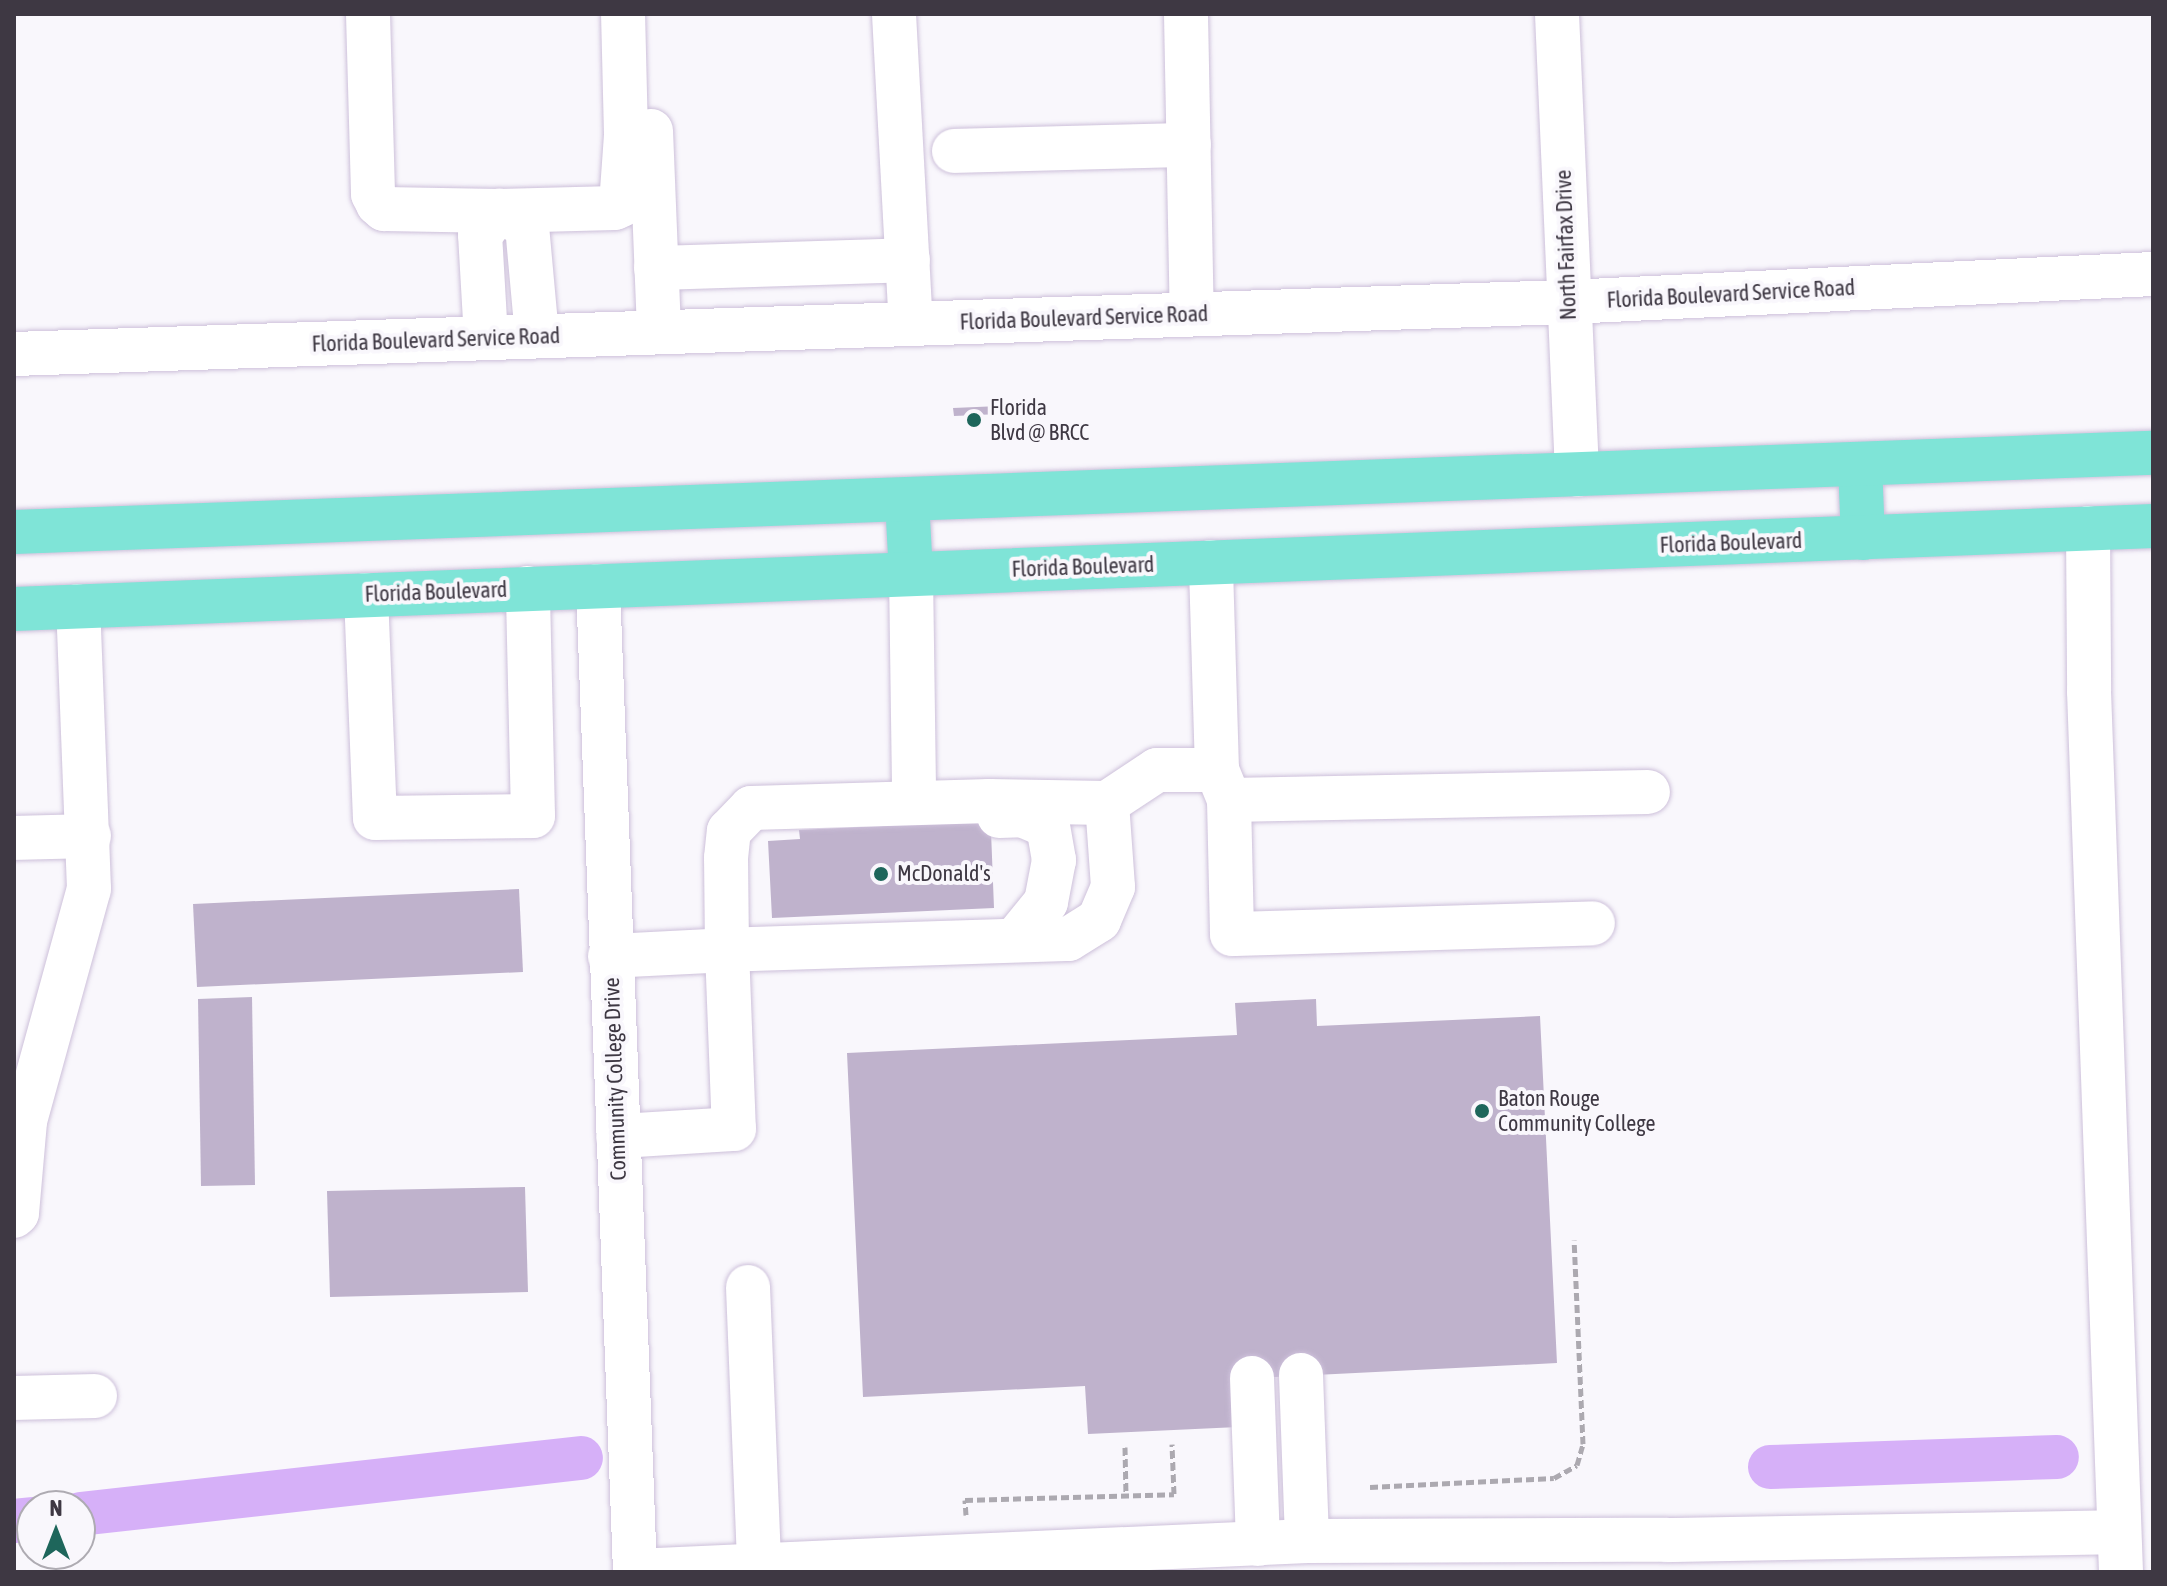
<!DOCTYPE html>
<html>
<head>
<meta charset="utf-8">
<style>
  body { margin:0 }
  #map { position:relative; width:2167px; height:1586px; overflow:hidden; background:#f9f7fc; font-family:"Asap Condensed",sans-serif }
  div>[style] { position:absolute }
  .canal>* { height:44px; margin:-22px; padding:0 22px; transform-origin:22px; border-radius:22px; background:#d6b0f8 }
  .building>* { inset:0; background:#bfb2cc }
  .path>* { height:5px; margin-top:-2.5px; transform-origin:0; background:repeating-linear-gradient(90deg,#aca9b0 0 8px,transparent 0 12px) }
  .roads { filter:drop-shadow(0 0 2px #cdc0da) drop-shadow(0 0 2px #cdc0da) }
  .minor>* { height:44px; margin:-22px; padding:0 22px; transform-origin:22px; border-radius:22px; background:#fff }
  .major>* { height:44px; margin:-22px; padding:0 22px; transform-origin:22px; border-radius:22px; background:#7fe4d7 }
  .dots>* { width:22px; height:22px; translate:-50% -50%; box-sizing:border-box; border:4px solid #f9f7fc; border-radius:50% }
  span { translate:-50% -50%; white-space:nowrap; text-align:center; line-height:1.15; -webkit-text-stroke:8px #f9f7fc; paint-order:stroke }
  .street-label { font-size:22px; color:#3e3843 }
  .poi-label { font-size:22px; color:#3e3843 }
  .left { translate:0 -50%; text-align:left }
  .frame { position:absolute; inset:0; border:16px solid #3e3843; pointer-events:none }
  .north { position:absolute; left:16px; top:1490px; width:80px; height:80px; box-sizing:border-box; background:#f9f7fc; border:2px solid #aeabb2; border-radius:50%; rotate:0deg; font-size:22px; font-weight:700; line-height:32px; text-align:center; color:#3e3843 }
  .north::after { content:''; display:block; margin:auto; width:28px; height:36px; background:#1e665b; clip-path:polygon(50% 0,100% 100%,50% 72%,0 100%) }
</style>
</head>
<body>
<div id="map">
  <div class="canal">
    <i style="left:1770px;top:1467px;width:287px;rotate:-2deg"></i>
    <i style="left:80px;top:1514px;width:504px;rotate:-6.38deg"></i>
    <i style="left:14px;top:1521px;width:18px;rotate:-6deg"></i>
  </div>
  <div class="building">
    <i style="clip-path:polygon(1000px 406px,1000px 414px,954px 416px,953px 408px)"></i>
    <i style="clip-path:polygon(985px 821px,991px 831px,994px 908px,772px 918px,768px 841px,800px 839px,799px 830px)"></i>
    <i style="clip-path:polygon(519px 889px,523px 972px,197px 987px,193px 904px)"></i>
    <i style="clip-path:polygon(252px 997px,255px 1185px,201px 1186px,198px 999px)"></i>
    <i style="clip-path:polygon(1316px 999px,1317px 1026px,1540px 1016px,1557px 1363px,1237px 1379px,1238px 1427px,1088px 1434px,1085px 1386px,863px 1397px,847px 1053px,1237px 1035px,1235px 1003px)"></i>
    <i style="clip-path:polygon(525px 1187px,528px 1292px,330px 1297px,327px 1191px)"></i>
  </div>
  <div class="path">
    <i style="left:1125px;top:1447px;width:48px;rotate:88.8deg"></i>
    <i style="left:1370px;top:1487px;width:184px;rotate:-2.8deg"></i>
    <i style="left:1554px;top:1478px;width:26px;rotate:-29deg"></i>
    <i style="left:1577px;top:1465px;width:22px;rotate:-74deg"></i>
    <i style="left:1583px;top:1444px;width:204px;rotate:-92.5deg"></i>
    <i style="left:966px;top:1515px;width:15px;rotate:-94deg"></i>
    <i style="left:965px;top:1500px;width:209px;rotate:-1.6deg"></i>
    <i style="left:1174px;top:1494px;width:50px;rotate:-92.3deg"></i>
  </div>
  <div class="roads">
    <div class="minor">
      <i style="left:368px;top:14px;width:180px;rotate:88.4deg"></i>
      <i style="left:373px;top:194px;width:11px;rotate:63deg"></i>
      <i style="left:378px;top:204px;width:8px;rotate:40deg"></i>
      <i style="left:384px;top:209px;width:115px;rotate:1deg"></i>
      <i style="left:499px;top:211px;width:116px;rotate:-1.5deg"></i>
      <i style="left:615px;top:208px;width:7px;rotate:-27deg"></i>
      <i style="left:621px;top:205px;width:70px;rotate:-85.9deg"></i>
      <i style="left:626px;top:135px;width:121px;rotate:-91.4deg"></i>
      <i style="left:894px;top:14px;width:310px;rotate:86.9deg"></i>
      <i style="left:1186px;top:14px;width:300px;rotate:88.9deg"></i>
      <i style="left:1557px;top:14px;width:461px;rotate:87.5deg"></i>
      <i style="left:651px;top:131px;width:201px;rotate:87.7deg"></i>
      <i style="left:954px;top:151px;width:235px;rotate:-1.5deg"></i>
      <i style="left:656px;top:268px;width:252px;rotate:-1.8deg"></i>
      <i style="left:486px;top:338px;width:103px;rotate:-93.3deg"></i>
      <i style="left:480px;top:235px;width:31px;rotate:-52deg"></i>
      <i style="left:499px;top:211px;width:32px;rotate:28deg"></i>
      <i style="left:527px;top:226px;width:110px;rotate:84.8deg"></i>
      <i style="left:14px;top:354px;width:1555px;rotate:-1.92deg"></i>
      <i style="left:1568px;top:302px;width:586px;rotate:-2.74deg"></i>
      <i style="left:2088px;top:528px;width:163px;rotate:89.6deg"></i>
      <i style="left:2089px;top:691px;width:882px;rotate:87.92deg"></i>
      <i style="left:911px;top:573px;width:229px;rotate:89.2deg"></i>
      <i style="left:598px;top:586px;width:987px;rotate:87.85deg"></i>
      <i style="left:366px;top:595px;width:223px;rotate:87.7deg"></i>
      <i style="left:375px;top:818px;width:158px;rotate:-0.7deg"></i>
      <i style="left:533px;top:816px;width:228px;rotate:-91.3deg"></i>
      <i style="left:1217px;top:770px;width:32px;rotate:68deg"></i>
      <i style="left:1229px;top:800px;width:419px;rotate:-1.1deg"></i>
      <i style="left:1229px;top:800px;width:134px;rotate:88.7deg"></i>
      <i style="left:1232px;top:934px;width:361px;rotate:-1.7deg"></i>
      <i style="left:989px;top:801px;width:118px;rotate:1deg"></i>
      <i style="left:1107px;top:803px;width:84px;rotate:85.9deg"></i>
      <i style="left:1113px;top:887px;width:36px;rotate:113deg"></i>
      <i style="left:1099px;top:920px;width:36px;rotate:148deg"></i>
      <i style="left:1068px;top:939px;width:341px;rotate:178.2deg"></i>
      <i style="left:727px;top:950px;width:92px;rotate:-90.6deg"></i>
      <i style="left:726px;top:858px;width:27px;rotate:-84deg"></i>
      <i style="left:729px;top:831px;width:32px;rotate:-46deg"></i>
      <i style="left:751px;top:808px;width:238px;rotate:-1.7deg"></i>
      <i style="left:1107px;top:803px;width:60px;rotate:-33.4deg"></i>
      <i style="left:1157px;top:770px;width:60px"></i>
      <i style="left:1217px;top:770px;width:208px;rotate:-91.7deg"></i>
      <i style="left:999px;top:816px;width:23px;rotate:-2deg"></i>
      <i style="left:1022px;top:815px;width:28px;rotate:23deg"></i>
      <i style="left:1048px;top:826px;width:35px;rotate:80deg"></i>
      <i style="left:1054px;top:860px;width:43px;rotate:100.8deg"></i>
      <i style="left:1046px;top:902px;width:49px;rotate:129.2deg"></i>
      <i style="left:14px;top:838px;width:75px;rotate:-1.5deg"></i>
      <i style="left:610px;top:956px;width:117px;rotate:-2.9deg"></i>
      <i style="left:727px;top:950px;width:179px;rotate:87.8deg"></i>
      <i style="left:734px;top:1129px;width:116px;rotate:176.5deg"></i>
      <i style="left:14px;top:1216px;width:4px;rotate:-45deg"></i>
      <i style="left:17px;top:1213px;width:92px;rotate:-85deg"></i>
      <i style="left:25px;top:1121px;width:241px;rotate:-74.6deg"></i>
      <i style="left:89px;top:889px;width:283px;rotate:-92.2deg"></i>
      <i style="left:748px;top:1287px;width:279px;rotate:87.7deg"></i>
      <i style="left:1301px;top:1375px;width:166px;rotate:87.9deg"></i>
      <i style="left:1252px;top:1378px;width:166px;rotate:87.9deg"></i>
      <i style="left:14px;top:1398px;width:81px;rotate:-1.4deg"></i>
      <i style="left:635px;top:1571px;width:673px;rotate:-2.56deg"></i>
      <i style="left:1307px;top:1541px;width:360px;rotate:-0.2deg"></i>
      <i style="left:1667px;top:1540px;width:452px;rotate:-1deg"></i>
    </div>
    <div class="major">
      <i style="left:1860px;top:464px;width:74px;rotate:87.7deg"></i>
      <i style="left:907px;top:500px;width:73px;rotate:86.9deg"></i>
      <i style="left:14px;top:532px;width:2140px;rotate:-2.12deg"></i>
      <i style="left:14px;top:609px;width:2141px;rotate:-2.22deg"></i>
    </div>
  </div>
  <div class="dots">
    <i style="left:974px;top:420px;background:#1e665b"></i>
    <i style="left:881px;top:874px;background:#1e665b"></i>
    <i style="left:1482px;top:1111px;background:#1e665b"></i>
  </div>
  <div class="street-label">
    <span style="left:1566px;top:245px;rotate:-92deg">North Fairfax Drive</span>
    <span style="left:1731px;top:294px;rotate:-3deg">Florida Boulevard Service Road</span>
    <span style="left:1084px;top:318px;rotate:-2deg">Florida Boulevard Service Road</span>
    <span style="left:436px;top:340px;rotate:-2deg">Florida Boulevard Service Road</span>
    <span style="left:1731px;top:543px;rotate:-2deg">Florida Boulevard</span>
    <span style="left:1083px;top:567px;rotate:-2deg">Florida Boulevard</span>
    <span style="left:436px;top:592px;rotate:-2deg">Florida Boulevard</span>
    <span style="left:615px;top:1079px;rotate:-92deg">Community College Drive</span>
  </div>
  <div class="poi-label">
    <span class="left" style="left:990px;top:420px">Florida<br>Blvd @ BRCC</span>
    <span class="left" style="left:897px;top:874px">McDonald's</span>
    <span class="left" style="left:1498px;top:1111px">Baton Rouge<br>Community College</span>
  </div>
  <div class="frame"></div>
  <div class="north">N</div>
</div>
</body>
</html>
